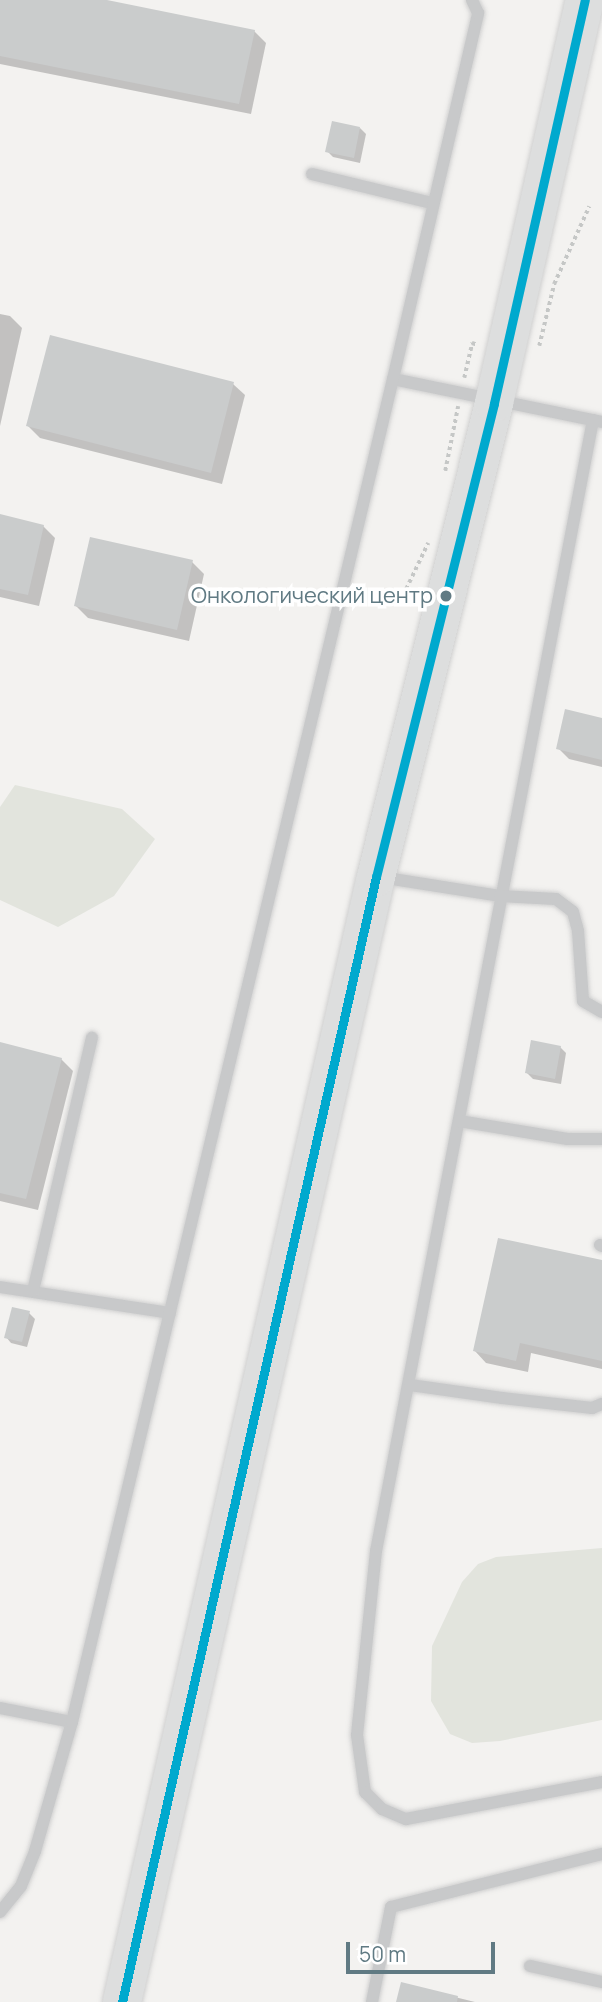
<!DOCTYPE html>
<html>
<head>
<meta charset="utf-8">
<style>
  body { margin:0 }
  #map { position:relative; width:602px; height:2002px; overflow:hidden; background:#f3f2f0; font-family:Manrope,sans-serif }
  div>[style] { position:absolute }
  .green>* { inset:0; background:#e2e4dd }
  .shadow>* { inset:0; background:#0003 }
  .building>* { inset:0; background:#cacccc }
  .path>* { height:3.5px; margin-top:-1.75px; transform-origin:0; background:repeating-linear-gradient(90deg,#c5c7c6 0 3.5px,transparent 0 7px) }
  .roads { filter:drop-shadow(0 0 2px #d0d0d0) drop-shadow(0 0 2px #d0d0d0) }
  .service>* { height:12px; margin:-6px; padding:0 6px; transform-origin:6px; border-radius:6px; background:#c8c9ca }
  .trunk>* { height:38px; margin:-19px; padding:0 19px; transform-origin:19px; border-radius:19px; background:#dddede }
  .bus-1>* { height:9px; margin:-4.5px; padding:0 4.5px; transform-origin:4.5px; border-radius:4.5px; background:#00a9ce }
  .dots>* { width:19px; height:19px; translate:-50% -50%; box-sizing:border-box; border:4px solid #fff; border-radius:50% }
  span { translate:-50% -50%; white-space:nowrap; text-align:center; line-height:1.15; -webkit-text-stroke:7px #fff; paint-order:stroke }
  .bus-label { font-size:22px; color:#607a83 }
  .right { translate:-100% -50%; text-align:right }
  .scale { position:absolute; left:346px; top:1942px; width:149px; height:32px; box-sizing:border-box; border:4px solid #607a83; border-top:0; padding-left:9px; font-size:21px; line-height:24px; white-space:nowrap; color:#607a83; -webkit-text-stroke:5px #fff; paint-order:stroke }
</style>
</head>
<body>
<div id="map">
  <div class="green">
    <i style="clip-path:polygon(15px 785px,122px 809px,155px 839px,114px 896px,58px 927px,0 900px,0 807px)"></i>
    <i style="clip-path:polygon(602px 1548px,602px 1720px,500px 1741px,472px 1743px,450px 1734px,431px 1701px,432px 1646px,462px 1582px,478px 1564px,496px 1557px)"></i>
  </div>
  <div class="shadow">
    <i style="clip-path:polygon(0 0,98px 0,254px 31px,266px 43px,251px 114px,0 64px)"></i>
    <i style="clip-path:polygon(360px 128px,366px 134px,360px 163px,333px 157px,327px 151px)"></i>
    <i style="clip-path:polygon(0 314px,10px 316px,22px 328px,0 426px)"></i>
    <i style="clip-path:polygon(233px 384px,245px 395px,222px 484px,40px 438px,28px 426px)"></i>
    <i style="clip-path:polygon(0 516px,43px 526px,55px 538px,39px 606px,0 597px)"></i>
    <i style="clip-path:polygon(192px 562px,204px 574px,189px 641px,88px 618px,76px 606px)"></i>
    <i style="clip-path:polygon(602px 719px,602px 767px,569px 759px,558px 748px)"></i>
    <i style="clip-path:polygon(0 1044px,61px 1059px,73px 1071px,38px 1210px,0 1201px)"></i>
    <i style="clip-path:polygon(560px 1047px,566px 1053px,561px 1084px,533px 1079px,527px 1073px)"></i>
    <i style="clip-path:polygon(602px 1262px,602px 1369px,531px 1353px,528px 1372px,486px 1363px,475px 1351px)"></i>
    <i style="clip-path:polygon(29px 1313px,35px 1319px,27px 1347px,11px 1343px,6px 1337px)"></i>
    <i style="clip-path:polygon(402px 1984px,475px 2002px,398px 2002px)"></i>
  </div>
  <div class="building">
    <i style="clip-path:polygon(0 0,107px 0,255px 30px,239px 104px,0 56px)"></i>
    <i style="clip-path:polygon(332px 121px,360px 127px,354px 158px,325px 152px)"></i>
    <i style="clip-path:polygon(50px 335px,234px 382px,211px 473px,26px 426px)"></i>
    <i style="clip-path:polygon(0 514px,44px 525px,28px 595px,0 589px)"></i>
    <i style="clip-path:polygon(90px 537px,193px 560px,177px 630px,74px 606px)"></i>
    <i style="clip-path:polygon(565px 709px,602px 718px,602px 760px,556px 749px)"></i>
    <i style="clip-path:polygon(531px 1040px,561px 1046px,555px 1079px,525px 1073px)"></i>
    <i style="clip-path:polygon(0 1042px,62px 1058px,26px 1199px,0 1193px)"></i>
    <i style="clip-path:polygon(498px 1238px,602px 1260px,602px 1361px,520px 1343px,516px 1361px,473px 1351px)"></i>
    <i style="clip-path:polygon(12px 1307px,30px 1311px,22px 1342px,4px 1338px)"></i>
    <i style="clip-path:polygon(401px 1982px,458px 1996px,457px 2002px,396px 2002px)"></i>
  </div>
  <div class="path">
    <i style="left:539px;top:346px;width:64px;rotate:-76.4deg"></i>
    <i style="left:554px;top:284px;width:85px;rotate:-65.6deg"></i>
    <i style="left:464px;top:378px;width:36px;rotate:-77deg"></i>
    <i style="left:472px;top:343px;width:6px;rotate:18deg"></i>
    <i style="left:445px;top:471px;width:66px;rotate:-78.7deg"></i>
    <i style="left:406px;top:589px;width:51px;rotate:-64.4deg"></i>
  </div>
  <div class="roads">
    <div class="service">
      <i style="left:312px;top:174px;width:123px;rotate:13.6deg"></i>
      <i style="left:393px;top:379px;width:213px;rotate:11.6deg"></i>
      <i style="left:593px;top:420px;width:1152px;rotate:100.86deg"></i>
      <i style="left:376px;top:1551px;width:185px;rotate:95.9deg"></i>
      <i style="left:357px;top:1735px;width:58px;rotate:82deg"></i>
      <i style="left:365px;top:1792px;width:24px;rotate:45deg"></i>
      <i style="left:382px;top:1809px;width:26px;rotate:23deg"></i>
      <i style="left:406px;top:1819px;width:199px;rotate:-10.7deg"></i>
      <i style="left:380px;top:877px;width:121px;rotate:9deg"></i>
      <i style="left:500px;top:896px;width:56px;rotate:3.1deg"></i>
      <i style="left:556px;top:899px;width:21px;rotate:37deg"></i>
      <i style="left:573px;top:912px;width:20px;rotate:75deg"></i>
      <i style="left:578px;top:931px;width:70px;rotate:85.9deg"></i>
      <i style="left:583px;top:1001px;width:22px;rotate:30deg"></i>
      <i style="left:459px;top:1121px;width:110px;rotate:9.4deg"></i>
      <i style="left:568px;top:1139px;width:34px"></i>
      <i style="left:600px;top:1245px;width:2px;rotate:27deg"></i>
      <i style="left:0;top:1287px;width:172px;rotate:8.7deg"></i>
      <i style="left:33px;top:1291px;width:260px;rotate:-76.9deg"></i>
      <i style="left:410px;top:1385px;width:93px;rotate:8deg"></i>
      <i style="left:502px;top:1398px;width:91px;rotate:6.3deg"></i>
      <i style="left:592px;top:1408px;width:11px;rotate:-22deg"></i>
      <i style="left:0;top:1708px;width:73px;rotate:11deg"></i>
      <i style="left:0;top:1912px;width:33px;rotate:-51deg"></i>
      <i style="left:21px;top:1886px;width:38px;rotate:-68deg"></i>
      <i style="left:35px;top:1851px;width:134px;rotate:-74deg"></i>
      <i style="left:72px;top:1722px;width:1381px;rotate:-76.56deg"></i>
      <i style="left:393px;top:379px;width:376px;rotate:-76.9deg"></i>
      <i style="left:478px;top:13px;width:14px;rotate:-115deg"></i>
      <i style="left:530px;top:1966px;width:74px;rotate:12.5deg"></i>
      <i style="left:372px;top:2002px;width:97px;rotate:-78.7deg"></i>
      <i style="left:391px;top:1907px;width:218px;rotate:-14.1deg"></i>
    </div>
    <div class="trunk">
      <i style="left:122px;top:2002px;width:1153px;rotate:-77.28deg"></i>
      <i style="left:376px;top:877px;width:488px;rotate:-76deg"></i>
      <i style="left:494px;top:403px;width:413px;rotate:-77.3deg"></i>
    </div>
  </div>
  <div class="bus-1">
    <i style="left:122px;top:2002px;width:1153px;rotate:-77.28deg"></i>
    <i style="left:376px;top:877px;width:488px;rotate:-76deg"></i>
    <i style="left:494px;top:403px;width:413px;rotate:-77.3deg"></i>
  </div>
  <div class="dots">
    <i style="left:446px;top:596px;background:#607a83"></i>
  </div>
  <div class="bus-label">
    <span class="right" style="left:433px;top:596px">Онкологический центр</span>
  </div>
  <div class="scale">50 m</div>
</div>
</body>
</html>
